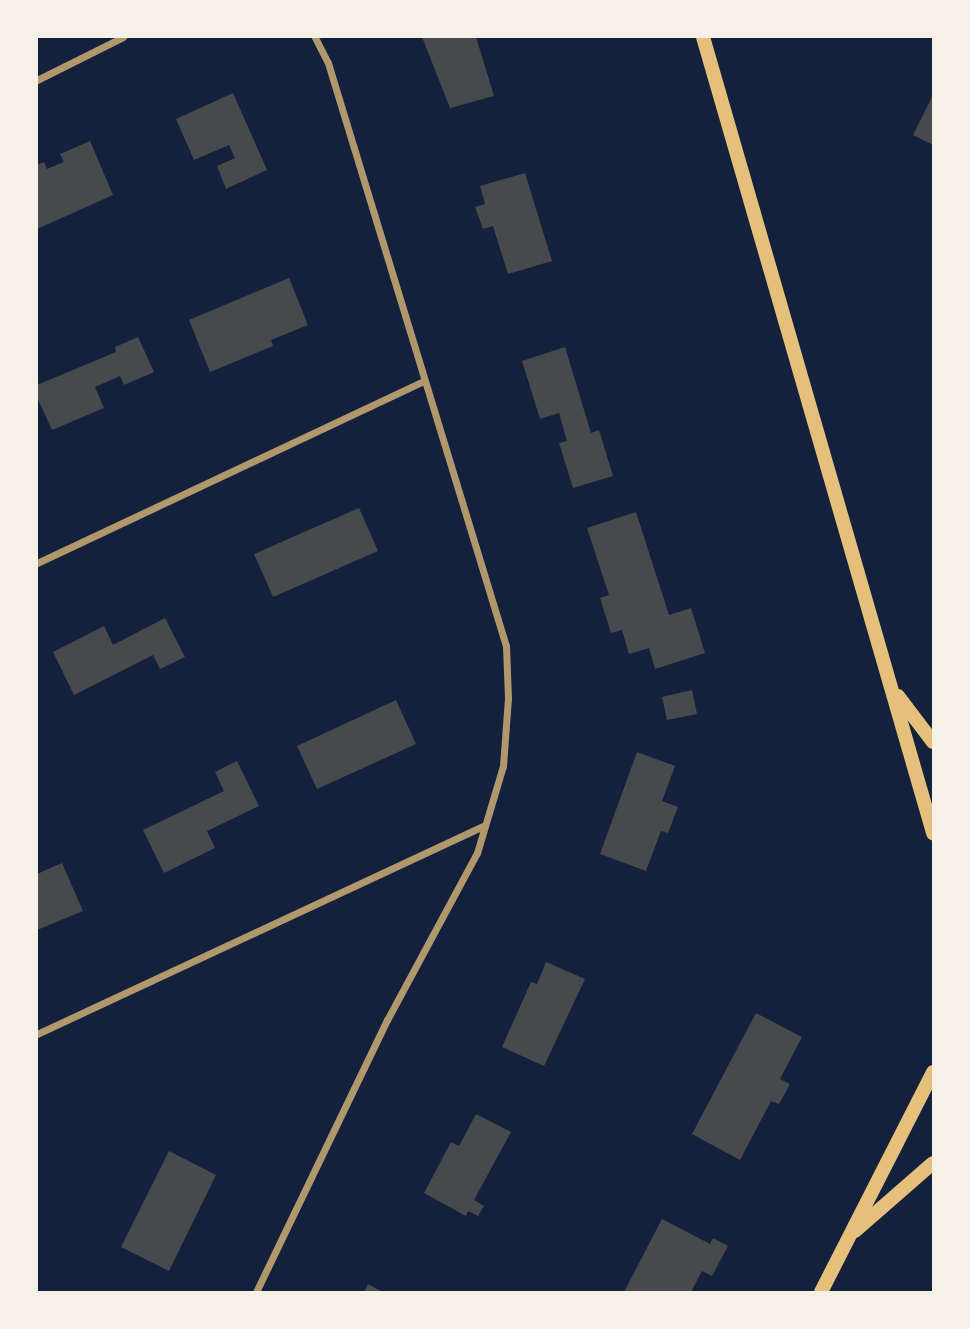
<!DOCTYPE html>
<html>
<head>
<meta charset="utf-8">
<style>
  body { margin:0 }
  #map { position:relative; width:970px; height:1329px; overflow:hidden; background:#14213d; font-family:Georgia,serif }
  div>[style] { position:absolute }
  .building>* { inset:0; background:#48494c }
  .minor>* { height:7px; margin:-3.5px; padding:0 3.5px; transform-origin:3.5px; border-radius:3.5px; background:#b1986c }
  .secondary>* { height:14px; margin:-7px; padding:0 7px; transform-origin:7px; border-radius:7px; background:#e5c07b }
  span { translate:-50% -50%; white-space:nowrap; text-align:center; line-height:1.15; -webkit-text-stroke:5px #f6f1e7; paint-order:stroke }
  .frame { position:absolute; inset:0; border:38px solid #f6f1e7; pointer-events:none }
</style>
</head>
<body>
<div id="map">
  <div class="building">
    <i style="clip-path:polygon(422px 37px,476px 37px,494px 96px,450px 108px)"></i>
    <i style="clip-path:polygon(233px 93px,267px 170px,226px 189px,217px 166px,235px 158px,229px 145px,194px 160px,176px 119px)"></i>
    <i style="clip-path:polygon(933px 95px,933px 145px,913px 135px)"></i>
    <i style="clip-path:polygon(90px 141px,113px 195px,37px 229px,37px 165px,44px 162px,47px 169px,64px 162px,60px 154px)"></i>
    <i style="clip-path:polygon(525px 173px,552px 261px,508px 274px,493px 226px,483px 229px,475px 207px,485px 204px,480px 186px)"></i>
    <i style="clip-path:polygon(289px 278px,308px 325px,271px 340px,273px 346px,210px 372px,189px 320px)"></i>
    <i style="clip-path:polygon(138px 337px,154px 372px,124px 385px,120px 376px,95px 387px,104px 408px,52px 430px,37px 397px,37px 385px,116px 352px,115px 347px)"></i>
    <i style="clip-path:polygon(565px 347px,591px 433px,599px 430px,613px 476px,573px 488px,559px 443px,567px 441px,559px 413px,540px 419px,522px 361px)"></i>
    <i style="clip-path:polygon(359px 508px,378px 551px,273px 597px,254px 554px)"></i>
    <i style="clip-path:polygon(636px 512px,669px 615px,691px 608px,705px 653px,655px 669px,649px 648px,629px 654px,622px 630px,611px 633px,600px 598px,609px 595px,587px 528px)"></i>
    <i style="clip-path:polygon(165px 618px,185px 657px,160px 669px,153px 655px,74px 695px,53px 652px,104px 626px,113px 645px)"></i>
    <i style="clip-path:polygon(692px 690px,697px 714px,667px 720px,662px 697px)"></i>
    <i style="clip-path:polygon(396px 700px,416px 744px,317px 789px,297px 746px)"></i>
    <i style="clip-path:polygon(637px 752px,675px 766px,662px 801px,678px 807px,668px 833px,661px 831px,646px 871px,600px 854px)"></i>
    <i style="clip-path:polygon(237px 761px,259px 806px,207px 831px,215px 848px,164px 873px,143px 830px,224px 791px,215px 772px)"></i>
    <i style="clip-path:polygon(62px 863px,83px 911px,37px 930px,37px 874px)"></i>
    <i style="clip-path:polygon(546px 962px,585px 979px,544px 1066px,502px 1047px,531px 982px,537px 984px)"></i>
    <i style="clip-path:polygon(756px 1013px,802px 1037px,780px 1079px,790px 1084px,779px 1104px,771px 1101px,740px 1160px,692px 1134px)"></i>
    <i style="clip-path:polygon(476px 1114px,511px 1132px,474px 1200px,484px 1206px,478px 1216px,468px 1211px,466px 1216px,424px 1193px,451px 1142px,459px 1146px)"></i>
    <i style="clip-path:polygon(169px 1151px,216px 1175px,169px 1271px,121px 1247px)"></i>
    <i style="clip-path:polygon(662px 1219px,710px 1244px,713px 1238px,728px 1246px,712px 1276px,702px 1271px,691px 1292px,624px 1292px)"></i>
    <i style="clip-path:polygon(368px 1284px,383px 1292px,364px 1292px)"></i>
  </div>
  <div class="minor">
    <i style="left:37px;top:80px;width:96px;rotate:-26.6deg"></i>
    <i style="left:37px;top:563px;width:427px;rotate:-25.2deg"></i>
    <i style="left:37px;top:1034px;width:494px;rotate:-25deg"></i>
    <i style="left:256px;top:1292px;width:302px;rotate:-64.3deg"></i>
    <i style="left:387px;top:1020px;width:190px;rotate:-61.7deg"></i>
    <i style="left:477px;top:853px;width:91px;rotate:-73.4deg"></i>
    <i style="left:503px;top:766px;width:68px;rotate:-85.8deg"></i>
    <i style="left:508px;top:698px;width:52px;rotate:-92.2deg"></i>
    <i style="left:506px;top:646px;width:610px;rotate:-106.98deg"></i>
    <i style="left:328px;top:63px;width:29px;rotate:-117deg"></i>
  </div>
  <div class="secondary">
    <i style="left:703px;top:37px;width:829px;rotate:73.88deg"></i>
    <i style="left:898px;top:696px;width:58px;rotate:52.7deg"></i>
    <i style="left:855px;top:1231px;width:103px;rotate:-41.1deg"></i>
    <i style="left:821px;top:1292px;width:247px;rotate:-63deg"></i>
  </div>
  <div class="frame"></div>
</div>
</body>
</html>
